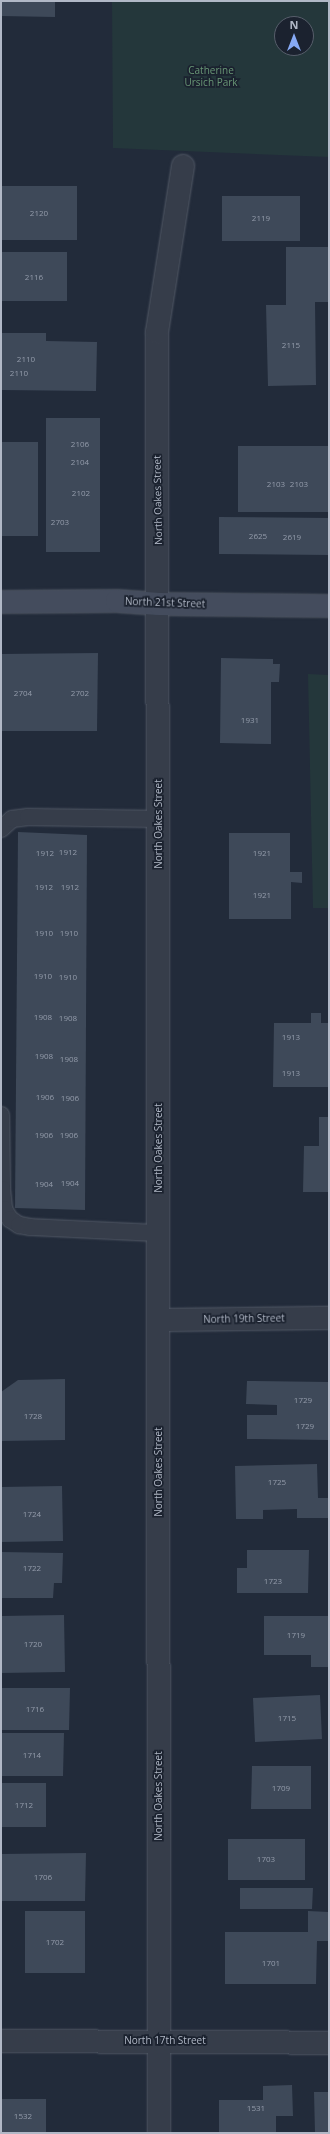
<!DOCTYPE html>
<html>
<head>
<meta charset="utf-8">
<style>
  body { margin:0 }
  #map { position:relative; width:330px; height:2134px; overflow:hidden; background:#222b3a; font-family:"Open Sans",sans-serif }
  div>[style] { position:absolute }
  .green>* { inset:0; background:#24373b }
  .building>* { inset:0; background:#3e4959 }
  .roads { filter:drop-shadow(0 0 1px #515865) drop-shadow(0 0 1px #515865) }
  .lane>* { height:16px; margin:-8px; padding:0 8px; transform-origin:8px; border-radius:8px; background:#363d4a }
  .street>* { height:22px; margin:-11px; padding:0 11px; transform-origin:11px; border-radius:11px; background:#363d4a }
  .secondary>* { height:22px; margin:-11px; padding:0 11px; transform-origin:11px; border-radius:11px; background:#444c5d }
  span { translate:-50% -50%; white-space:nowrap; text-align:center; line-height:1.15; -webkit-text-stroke:3.5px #1b222f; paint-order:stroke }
  .number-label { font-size:8px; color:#949cab }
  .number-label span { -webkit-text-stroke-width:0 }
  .park-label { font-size:10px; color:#699776 }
  .street-label { font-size:10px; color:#b1b8c6 }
  .frame { position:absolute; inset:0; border:2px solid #b1b8c6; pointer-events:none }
  .north { position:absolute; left:274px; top:16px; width:40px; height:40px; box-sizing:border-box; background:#1b222f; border:1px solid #575e6b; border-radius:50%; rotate:0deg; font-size:11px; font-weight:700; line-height:16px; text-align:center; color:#b1b8c6 }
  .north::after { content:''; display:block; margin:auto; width:14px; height:18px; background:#87aaf5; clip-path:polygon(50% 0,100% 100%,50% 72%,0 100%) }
</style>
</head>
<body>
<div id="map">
  <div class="green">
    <i style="clip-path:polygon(evenodd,112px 1px,329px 1px,329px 157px,113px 148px,112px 1px,282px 24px,306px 24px,306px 48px,282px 48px,282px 24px)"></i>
    <i style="clip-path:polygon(308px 674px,329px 675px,329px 908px,313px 908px)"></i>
  </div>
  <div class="building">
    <i style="clip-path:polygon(1px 1px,55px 1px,55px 17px,1px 16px)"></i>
    <i style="clip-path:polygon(1px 186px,77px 186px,77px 240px,1px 240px)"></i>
    <i style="clip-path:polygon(222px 196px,300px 196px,300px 241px,222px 241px)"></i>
    <i style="clip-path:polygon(286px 247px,329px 247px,329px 302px,315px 302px,316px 385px,268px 386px,266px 305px,286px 305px)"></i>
    <i style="clip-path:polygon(1px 252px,67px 252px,67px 301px,1px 301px)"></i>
    <i style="clip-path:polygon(1px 333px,46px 333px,46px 341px,97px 342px,96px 391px,1px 390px)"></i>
    <i style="clip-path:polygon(46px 418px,100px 418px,100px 552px,46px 552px)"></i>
    <i style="clip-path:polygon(1px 442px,38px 442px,38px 536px,1px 536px)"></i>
    <i style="clip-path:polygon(238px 446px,329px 446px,329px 512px,238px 512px)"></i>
    <i style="clip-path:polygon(219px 517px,329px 518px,329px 555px,219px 554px)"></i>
    <i style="clip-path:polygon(98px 653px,97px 731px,1px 731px,1px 654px)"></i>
    <i style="clip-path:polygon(221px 658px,273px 659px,273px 664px,280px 664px,279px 682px,271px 682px,271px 744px,220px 743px)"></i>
    <i style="clip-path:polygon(18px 832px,87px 835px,85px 1210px,15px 1208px)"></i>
    <i style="clip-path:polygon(229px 833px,290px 833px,290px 872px,302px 872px,302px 883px,291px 882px,291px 919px,229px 919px)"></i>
    <i style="clip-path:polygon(311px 1013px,321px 1013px,321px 1023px,329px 1023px,329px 1087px,273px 1087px,274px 1023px,311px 1023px)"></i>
    <i style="clip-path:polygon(319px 1117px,329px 1117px,329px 1192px,303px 1192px,304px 1146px,319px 1146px)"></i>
    <i style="clip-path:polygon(65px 1379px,65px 1440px,1px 1441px,1px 1392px,18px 1380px)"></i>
    <i style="clip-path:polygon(247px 1381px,329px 1382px,329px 1440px,247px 1439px,247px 1415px,277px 1415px,277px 1405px,246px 1404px)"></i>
    <i style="clip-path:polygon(317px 1464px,318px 1498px,329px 1498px,329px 1518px,297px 1518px,297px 1509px,263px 1510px,263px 1519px,236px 1519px,235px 1466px)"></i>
    <i style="clip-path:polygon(62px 1486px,63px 1541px,1px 1542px,1px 1487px)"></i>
    <i style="clip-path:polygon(247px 1550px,309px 1550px,308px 1593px,237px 1593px,237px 1568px,247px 1568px)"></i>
    <i style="clip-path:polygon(1px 1552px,63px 1553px,62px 1583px,54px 1583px,53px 1598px,1px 1598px)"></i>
    <i style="clip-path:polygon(64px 1615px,65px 1672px,1px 1673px,1px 1616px)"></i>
    <i style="clip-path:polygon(264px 1616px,329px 1616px,329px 1667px,311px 1667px,311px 1655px,264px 1655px)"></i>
    <i style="clip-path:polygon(1px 1688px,70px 1688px,69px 1730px,1px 1730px)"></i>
    <i style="clip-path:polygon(320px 1695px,322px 1739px,255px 1742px,253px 1698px)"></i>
    <i style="clip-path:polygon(1px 1733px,64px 1733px,63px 1776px,1px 1776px)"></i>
    <i style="clip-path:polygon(252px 1766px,311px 1766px,311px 1809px,251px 1809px)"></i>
    <i style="clip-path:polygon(1px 1783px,46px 1783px,46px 1827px,1px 1827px)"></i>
    <i style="clip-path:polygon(228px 1839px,305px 1839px,305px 1880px,228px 1880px)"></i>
    <i style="clip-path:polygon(86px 1853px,85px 1901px,1px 1901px,1px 1854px)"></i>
    <i style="clip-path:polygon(240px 1888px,313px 1888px,312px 1909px,240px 1909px)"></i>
    <i style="clip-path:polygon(25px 1911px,85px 1911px,85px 1973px,25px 1973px)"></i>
    <i style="clip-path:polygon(308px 1911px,329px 1912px,329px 1941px,317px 1941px,316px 1984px,225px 1984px,225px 1932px,308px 1932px)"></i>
    <i style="clip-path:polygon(292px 2085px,293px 2116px,276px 2116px,276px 2133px,219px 2133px,219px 2100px,263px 2100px,263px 2086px)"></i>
    <i style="clip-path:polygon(314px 2092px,329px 2092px,329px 2133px,315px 2133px)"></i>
    <i style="clip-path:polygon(1px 2099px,46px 2099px,46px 2133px,1px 2133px)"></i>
  </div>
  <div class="roads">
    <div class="lane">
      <i style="left:1px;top:829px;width:15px;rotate:-42deg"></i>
      <i style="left:12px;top:819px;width:16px;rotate:-7deg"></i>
      <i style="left:28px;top:817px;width:131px;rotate:0.9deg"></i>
      <i style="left:1px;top:1115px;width:74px;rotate:89.2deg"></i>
      <i style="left:2px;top:1189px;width:20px;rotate:84deg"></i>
      <i style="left:4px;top:1209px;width:12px;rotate:59deg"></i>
      <i style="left:10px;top:1219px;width:11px;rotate:34deg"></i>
      <i style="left:19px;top:1225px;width:11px;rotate:10deg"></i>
      <i style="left:30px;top:1227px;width:129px;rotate:2.7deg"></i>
    </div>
    <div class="street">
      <i style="left:159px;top:1320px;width:170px;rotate:-0.7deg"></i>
      <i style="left:1px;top:2041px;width:328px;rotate:0.3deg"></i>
      <i style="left:159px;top:2133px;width:1801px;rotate:-90.06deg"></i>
      <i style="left:157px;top:332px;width:168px;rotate:-81.1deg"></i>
    </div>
    <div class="secondary">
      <i style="left:1px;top:602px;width:116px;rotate:-0.5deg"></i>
      <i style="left:117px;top:601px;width:42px;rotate:4.1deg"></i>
      <i style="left:159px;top:604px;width:170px;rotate:0.7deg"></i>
    </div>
  </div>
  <div class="number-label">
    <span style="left:39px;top:213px">2120</span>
    <span style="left:261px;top:218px">2119</span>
    <span style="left:34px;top:277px">2116</span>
    <span style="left:291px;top:345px">2115</span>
    <span style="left:26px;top:359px">2110</span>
    <span style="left:19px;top:373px">2110</span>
    <span style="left:80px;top:444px">2106</span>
    <span style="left:80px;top:462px">2104</span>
    <span style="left:276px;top:484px">2103</span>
    <span style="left:299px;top:484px">2103</span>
    <span style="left:81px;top:493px">2102</span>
    <span style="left:60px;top:522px">2703</span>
    <span style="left:258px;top:536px">2625</span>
    <span style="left:292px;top:537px">2619</span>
    <span style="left:23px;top:693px">2704</span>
    <span style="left:80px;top:693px">2702</span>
    <span style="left:250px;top:720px">1931</span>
    <span style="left:68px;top:852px">1912</span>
    <span style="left:45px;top:853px">1912</span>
    <span style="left:262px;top:853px">1921</span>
    <span style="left:44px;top:887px">1912</span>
    <span style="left:70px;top:887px">1912</span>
    <span style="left:262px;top:895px">1921</span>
    <span style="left:44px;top:933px">1910</span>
    <span style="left:69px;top:933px">1910</span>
    <span style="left:43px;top:976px">1910</span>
    <span style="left:68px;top:977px">1910</span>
    <span style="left:43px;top:1017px">1908</span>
    <span style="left:68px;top:1018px">1908</span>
    <span style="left:291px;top:1037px">1913</span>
    <span style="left:44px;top:1056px">1908</span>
    <span style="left:69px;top:1059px">1908</span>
    <span style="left:291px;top:1073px">1913</span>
    <span style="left:45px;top:1097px">1906</span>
    <span style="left:70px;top:1098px">1906</span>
    <span style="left:44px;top:1135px">1906</span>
    <span style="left:69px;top:1135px">1906</span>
    <span style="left:70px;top:1183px">1904</span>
    <span style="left:44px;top:1184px">1904</span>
    <span style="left:303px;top:1400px">1729</span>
    <span style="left:33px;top:1416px">1728</span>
    <span style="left:305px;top:1426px">1729</span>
    <span style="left:277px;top:1482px">1725</span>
    <span style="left:32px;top:1514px">1724</span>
    <span style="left:32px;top:1568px">1722</span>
    <span style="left:273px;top:1581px">1723</span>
    <span style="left:296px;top:1635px">1719</span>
    <span style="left:33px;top:1644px">1720</span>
    <span style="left:35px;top:1709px">1716</span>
    <span style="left:287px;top:1718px">1715</span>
    <span style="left:32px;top:1755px">1714</span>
    <span style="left:281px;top:1788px">1709</span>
    <span style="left:24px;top:1805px">1712</span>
    <span style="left:266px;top:1859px">1703</span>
    <span style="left:43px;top:1877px">1706</span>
    <span style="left:55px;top:1942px">1702</span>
    <span style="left:271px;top:1963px">1701</span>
    <span style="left:256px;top:2108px">1531</span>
    <span style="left:23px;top:2116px">1532</span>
  </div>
  <div class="park-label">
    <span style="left:211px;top:76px">Catherine<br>Ursich Park</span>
  </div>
  <div class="street-label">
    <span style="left:158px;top:500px;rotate:-91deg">North Oakes Street</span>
    <span style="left:165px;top:603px;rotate:2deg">North 21st Street</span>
    <span style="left:159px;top:824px;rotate:-90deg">North Oakes Street</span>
    <span style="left:159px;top:1148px;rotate:-90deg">North Oakes Street</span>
    <span style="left:244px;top:1319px;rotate:-1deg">North 19th Street</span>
    <span style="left:159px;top:1472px;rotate:-90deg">North Oakes Street</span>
    <span style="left:159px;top:1796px;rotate:-90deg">North Oakes Street</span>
    <span style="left:165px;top:2041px">North 17th Street</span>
  </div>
  <div class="frame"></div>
  <div class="north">N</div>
</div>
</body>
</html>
